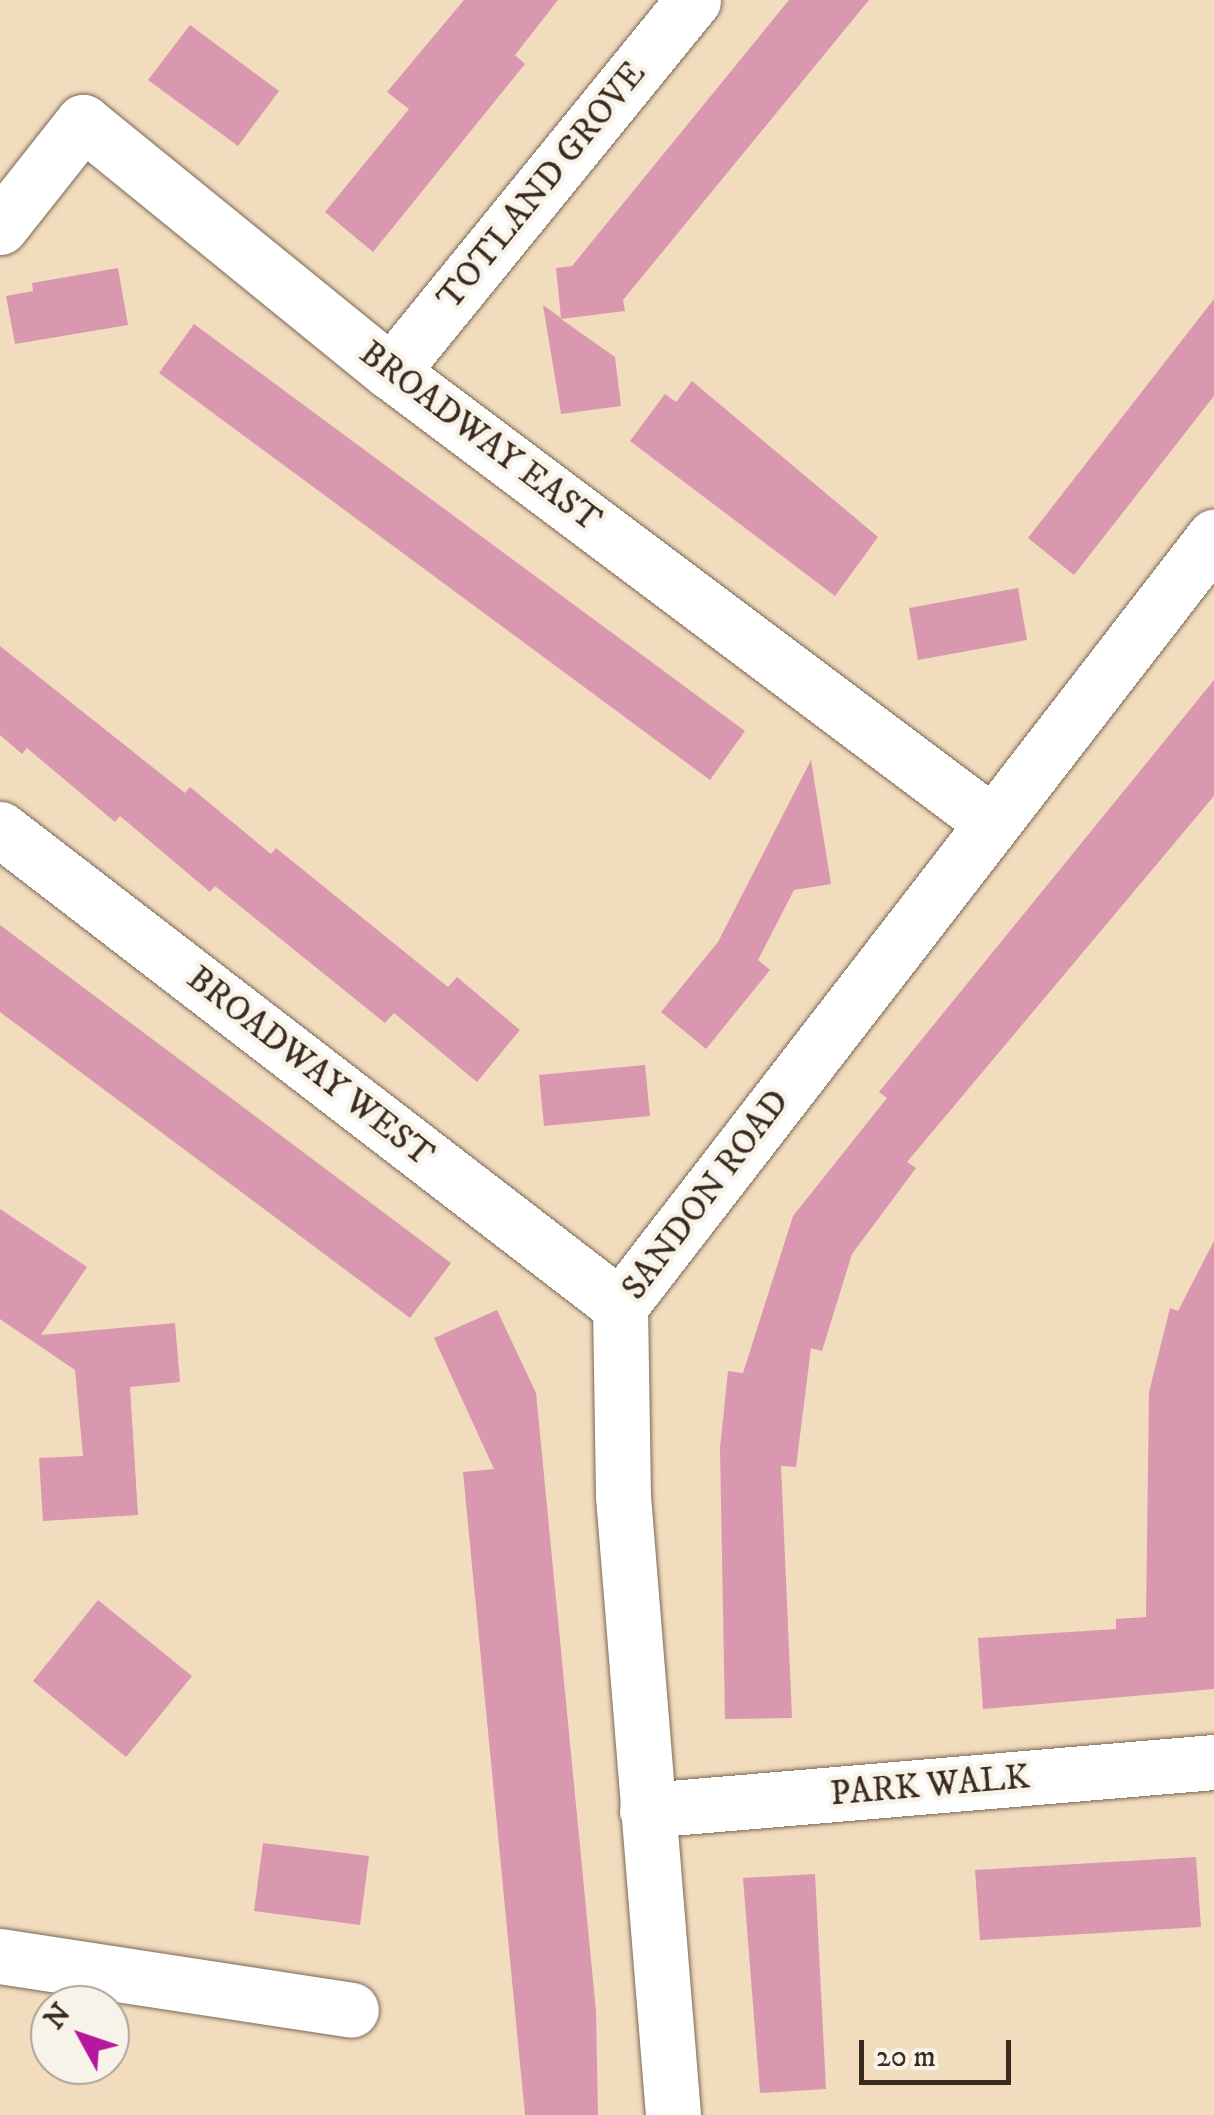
<!DOCTYPE html>
<html>
<head>
<meta charset="utf-8">
<style>
  body { margin:0 }
  #map { position:relative; width:1214px; height:2115px; overflow:hidden; background:#f2dcbe; font-family:"IM FELL DW Pica",serif }
  div>[style] { position:absolute }
  .building>* { inset:0; background:#da97b0 }
  .roads { filter:drop-shadow(0 0 2px #7b6856) drop-shadow(0 0 2px #7b6856) }
  .minor>* { height:55px; margin:-27.5px; padding:0 27.5px; transform-origin:27.5px; border-radius:27.5px; background:#fff }
  span { translate:-50% -50%; white-space:nowrap; text-align:center; line-height:1.15; -webkit-text-stroke:9px #f7f3e8; paint-order:stroke }
  .street-label { font-size:35px; color:#3b2a1e }
  .north { position:absolute; left:30px; top:1985px; width:100px; height:100px; box-sizing:border-box; background:#f7f3e8; border:2px solid #aca397; border-radius:50%; rotate:310deg; font-size:28px; font-weight:700; line-height:40px; text-align:center; color:#3b2a1e }
  .north::after { content:''; display:block; margin:auto; width:35px; height:45px; background:#b5179e; clip-path:polygon(50% 0,100% 100%,50% 72%,0 100%) }
  .scale { position:absolute; left:859px; top:2040px; width:152px; height:45px; box-sizing:border-box; border:5px solid #3b2a1e; border-top:0; padding-left:12px; font-size:30px; line-height:35px; white-space:nowrap; color:#3b2a1e; -webkit-text-stroke:8px #f7f3e8; paint-order:stroke }
</style>
</head>
<body>
<div id="map">
  <div class="building">
    <i style="clip-path:polygon(464px 0,558px 0,515px 55px,525px 64px,373px 252px,325px 212px,409px 109px,387px 92px)"></i>
    <i style="clip-path:polygon(789px 0,869px 0,623px 300px,625px 311px,561px 319px,615px 357px,621px 406px,561px 414px,543px 305px,561px 318px,556px 268px,572px 266px)"></i>
    <i style="clip-path:polygon(190px 25px,279px 91px,238px 146px,148px 80px)"></i>
    <i style="clip-path:polygon(118px 268px,128px 325px,15px 344px,6px 296px,33px 291px,32px 283px)"></i>
    <i style="clip-path:polygon(1214px 299px,1214px 396px,1074px 575px,1028px 538px)"></i>
    <i style="clip-path:polygon(194px 324px,745px 731px,710px 780px,159px 373px)"></i>
    <i style="clip-path:polygon(692px 381px,878px 537px,835px 596px,630px 441px,665px 394px,676px 402px)"></i>
    <i style="clip-path:polygon(1018px 588px,1027px 640px,918px 660px,909px 608px)"></i>
    <i style="clip-path:polygon(0 646px,185px 793px,190px 787px,271px 854px,276px 848px,448px 987px,457px 977px,520px 1030px,477px 1082px,394px 1013px,385px 1023px,215px 886px,210px 892px,120px 816px,115px 822px,27px 748px,22px 754px,0 735px)"></i>
    <i style="clip-path:polygon(1214px 680px,1214px 796px,907px 1162px,916px 1168px,852px 1254px,822px 1351px,811px 1348px,796px 1467px,781px 1466px,792px 1718px,725px 1719px,720px 1448px,728px 1371px,743px 1373px,793px 1216px,887px 1098px,879px 1092px)"></i>
    <i style="clip-path:polygon(811px 760px,831px 884px,794px 890px,758px 960px,770px 970px,706px 1049px,661px 1012px,718px 942px)"></i>
    <i style="clip-path:polygon(0 925px,451px 1263px,410px 1318px,0 1012px)"></i>
    <i style="clip-path:polygon(645px 1065px,650px 1116px,544px 1126px,539px 1075px)"></i>
    <i style="clip-path:polygon(0 1209px,87px 1267px,41px 1335px,175px 1323px,180px 1382px,130px 1387px,138px 1515px,43px 1521px,39px 1458px,83px 1456px,75px 1370px,0 1319px)"></i>
    <i style="clip-path:polygon(1214px 1241px,1214px 1689px,983px 1709px,978px 1638px,1116px 1629px,1116px 1619px,1146px 1617px,1149px 1392px,1170px 1308px,1178px 1311px)"></i>
    <i style="clip-path:polygon(497px 1310px,536px 1393px,596px 2011px,598px 2115px,525px 2115px,463px 1472px,494px 1469px,434px 1338px)"></i>
    <i style="clip-path:polygon(98px 1600px,192px 1676px,126px 1757px,33px 1681px)"></i>
    <i style="clip-path:polygon(263px 1843px,369px 1856px,360px 1925px,254px 1911px)"></i>
    <i style="clip-path:polygon(1196px 1857px,1201px 1927px,980px 1940px,975px 1870px)"></i>
    <i style="clip-path:polygon(815px 1874px,826px 2089px,760px 2093px,743px 1878px)"></i>
  </div>
  <div class="roads">
    <div class="minor">
      <i style="left:0;top:227px;width:134px;rotate:-51.7deg"></i>
      <i style="left:83px;top:122px;width:397px;rotate:39.1deg"></i>
      <i style="left:391px;top:372px;width:750px;rotate:36.87deg"></i>
      <i style="left:391px;top:372px;width:479px;rotate:-50.9deg"></i>
      <i style="left:0;top:829px;width:782px;rotate:37.57deg"></i>
      <i style="left:647px;top:1810px;width:569px;rotate:-4.84deg"></i>
      <i style="left:0;top:1956px;width:355px;rotate:8.7deg"></i>
      <i style="left:673px;top:2115px;width:621px;rotate:-94.62deg"></i>
      <i style="left:623px;top:1496px;width:190px;rotate:-90.9deg"></i>
      <i style="left:620px;top:1306px;width:972px;rotate:-52.32deg"></i>
    </div>
  </div>
  <div class="street-label">
    <span style="left:542px;top:186px;rotate:-51deg">TOTLAND GROVE</span>
    <span style="left:480px;top:437px;rotate:37deg">BROADWAY EAST</span>
    <span style="left:310px;top:1067px;rotate:38deg">BROADWAY WEST</span>
    <span style="left:706px;top:1195px;rotate:-53deg">SANDON ROAD</span>
    <span style="left:930px;top:1786px;rotate:-5deg">PARK WALK</span>
  </div>
  <div class="north">N</div>
  <div class="scale">20 m</div>
</div>
</body>
</html>
